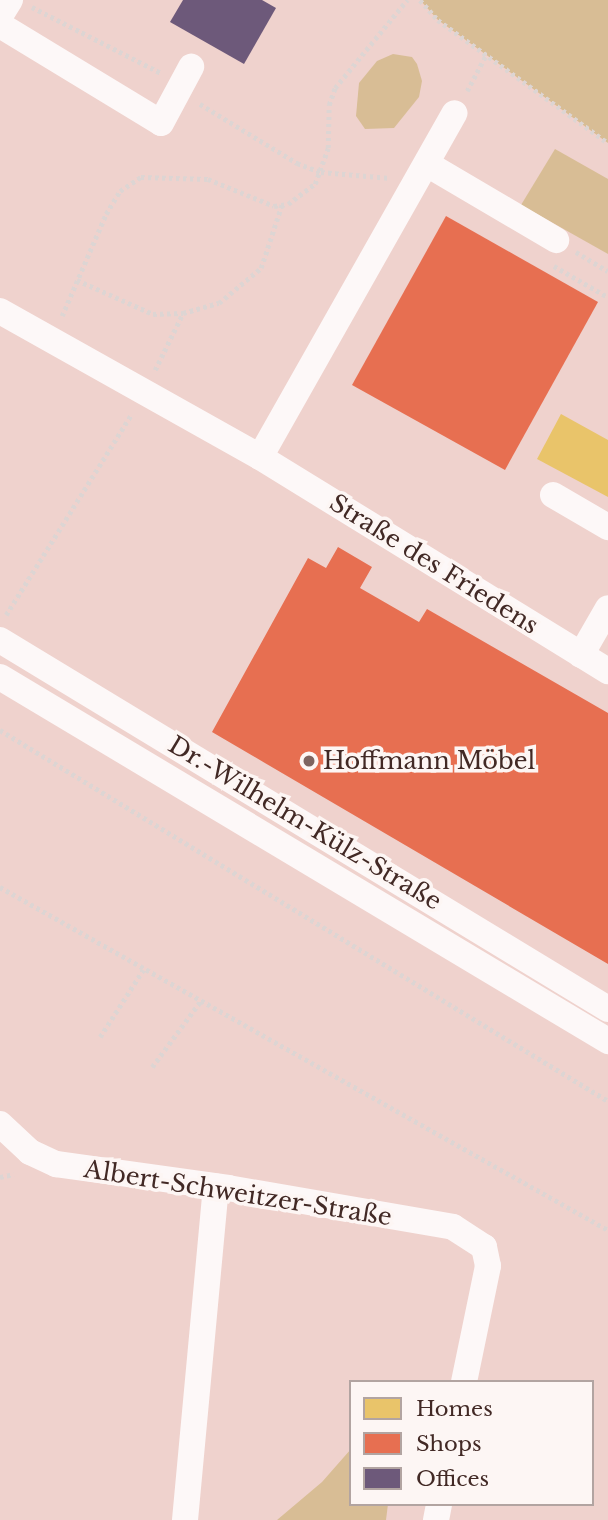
<!DOCTYPE html>
<html>
<head>
<meta charset="utf-8">
<style>
  body { margin:0 }
  #map { position:relative; width:608px; height:1520px; overflow:hidden; background:#efd2cd; font-family:"Libre Baskerville",serif }
  div>[style] { position:absolute }
  .green>* { inset:0; background:#d8bd95 }
  .homes>* { inset:0; background:#e9c46a }
  .shops>* { inset:0; background:#e76f51 }
  .offices>* { inset:0; background:#6d597a }
  .path>* { height:4.5px; margin-top:-2.25px; transform-origin:0; background:repeating-linear-gradient(90deg,#ddd5d3 0 3.5px,transparent 0 7px) }
  .minor>* { height:26px; margin:-13px; padding:0 13px; transform-origin:13px; border-radius:13px; background:#fdf8f8 }
  .dots>* { width:19px; height:19px; translate:-50% -50%; box-sizing:border-box; border:4px solid #fdf6f4; border-radius:50% }
  span { translate:-50% -50%; white-space:nowrap; text-align:center; line-height:1.15; -webkit-text-stroke:7px #fdf6f4; paint-order:stroke }
  .street-label { font-size:24px; color:#422925 }
  .poi-label { font-size:24px; color:#422925 }
  .left { translate:0 -50%; text-align:left }
  .legend { position:absolute; left:349px; top:1380px; width:245px; height:126px; box-sizing:border-box; background:#fdf6f4; border:2px solid #b2a4a1; margin:0; padding:9px 12px; list-style:none; font-size:21px; color:#422925 }
  .legend li { display:flex; align-items:center; gap:14px; height:35px }
  .legend b { width:35px; border:2px solid #b2a4a1 }
</style>
</head>
<body>
<div id="map">
  <div class="green">
    <i style="clip-path:polygon(420px 0,608px 0,608px 143px,438px 20px)"></i>
    <i style="clip-path:polygon(393px 54px,412px 57px,417px 64px,422px 81px,419px 97px,394px 128px,365px 129px,356px 116px,359px 83px,377px 61px)"></i>
    <i style="clip-path:polygon(555px 149px,608px 179px,608px 254px,521px 205px)"></i>
    <i style="clip-path:polygon(351px 1449px,351px 1504px,388px 1504px,386px 1520px,277px 1520px,322px 1482px)"></i>
  </div>
  <div class="homes">
    <i style="clip-path:polygon(561px 414px,608px 440px,608px 497px,537px 459px)"></i>
  </div>
  <div class="shops">
    <i style="clip-path:polygon(446px 216px,598px 302px,505px 470px,352px 385px)"></i>
    <i style="clip-path:polygon(338px 547px,372px 567px,360px 588px,419px 622px,427px 609px,608px 713px,608px 964px,212px 732px,308px 558px,326px 568px)"></i>
  </div>
  <div class="offices">
    <i style="clip-path:polygon(183px 0,262px 0,276px 8px,244px 64px,170px 22px)"></i>
  </div>
  <div class="path">
    <i style="left:420px;top:0;width:27px;rotate:48deg"></i>
    <i style="left:438px;top:20px;width:210px;rotate:35.9deg"></i>
    <i style="left:32px;top:7px;width:145px;rotate:27.1deg"></i>
    <i style="left:467px;top:91px;width:41px;rotate:-62.2deg"></i>
    <i style="left:200px;top:104px;width:114px;rotate:31.3deg"></i>
    <i style="left:297px;top:163px;width:26px;rotate:21deg"></i>
    <i style="left:321px;top:172px;width:69px;rotate:5deg"></i>
    <i style="left:576px;top:252px;width:37px;rotate:31deg"></i>
    <i style="left:554px;top:266px;width:62px;rotate:29.9deg"></i>
    <i style="left:77px;top:280px;width:83px;rotate:24.1deg"></i>
    <i style="left:153px;top:314px;width:30px;rotate:-2deg"></i>
    <i style="left:183px;top:313px;width:37px;rotate:-16deg"></i>
    <i style="left:219px;top:303px;width:55px;rotate:-39.8deg"></i>
    <i style="left:261px;top:268px;width:67px;rotate:-71.8deg"></i>
    <i style="left:62px;top:316px;width:111px;rotate:-66.7deg"></i>
    <i style="left:106px;top:214px;width:27px;rotate:-59deg"></i>
    <i style="left:120px;top:191px;width:25px;rotate:-34deg"></i>
    <i style="left:141px;top:177px;width:67px;rotate:1.7deg"></i>
    <i style="left:208px;top:179px;width:71px;rotate:22.2deg"></i>
    <i style="left:274px;top:206px;width:14px;rotate:-8deg"></i>
    <i style="left:288px;top:204px;width:34px;rotate:-37deg"></i>
    <i style="left:315px;top:184px;width:38px;rotate:-70deg"></i>
    <i style="left:328px;top:148px;width:43px;rotate:-88.7deg"></i>
    <i style="left:329px;top:105px;width:18px;rotate:-71deg"></i>
    <i style="left:335px;top:88px;width:114px;rotate:-50.7deg"></i>
    <i style="left:155px;top:370px;width:64px;rotate:-63.8deg"></i>
    <i style="left:6px;top:615px;width:236px;rotate:-58deg"></i>
    <i style="left:0;top:730px;width:712px;rotate:31.39deg"></i>
    <i style="left:0;top:887px;width:698px;rotate:29.43deg"></i>
    <i style="left:100px;top:1037px;width:80px;rotate:-57.3deg"></i>
    <i style="left:152px;top:1067px;width:81px;rotate:-53.6deg"></i>
    <i style="left:0;top:1177px;width:14px;rotate:-12deg"></i>
  </div>
  <div class="minor">
    <i style="left:0;top:16px;width:19px;rotate:-58deg"></i>
    <i style="left:0;top:25px;width:188px;rotate:31.3deg"></i>
    <i style="left:161px;top:123px;width:64px;rotate:-61.8deg"></i>
    <i style="left:427px;top:164px;width:150px;rotate:30.5deg"></i>
    <i style="left:0;top:311px;width:298px;rotate:29.3deg"></i>
    <i style="left:260px;top:457px;width:409px;rotate:31.6deg"></i>
    <i style="left:260px;top:457px;width:395px;rotate:-60.5deg"></i>
    <i style="left:553px;top:495px;width:64px;rotate:30.2deg"></i>
    <i style="left:0;top:640px;width:711px;rotate:31.25deg"></i>
    <i style="left:581px;top:655px;width:54px;rotate:-60.1deg"></i>
    <i style="left:0;top:677px;width:709px;rotate:30.91deg"></i>
    <i style="left:0;top:1124px;width:41px;rotate:43deg"></i>
    <i style="left:30px;top:1152px;width:29px;rotate:25deg"></i>
    <i style="left:56px;top:1164px;width:174px;rotate:7.9deg"></i>
    <i style="left:228px;top:1188px;width:228px;rotate:9.8deg"></i>
    <i style="left:453px;top:1227px;width:37px;rotate:33deg"></i>
    <i style="left:484px;top:1247px;width:19px;rotate:78deg"></i>
    <i style="left:488px;top:1266px;width:118px;rotate:101.7deg"></i>
    <i style="left:185px;top:1520px;width:335px;rotate:-84.7deg"></i>
    <i style="left:436px;top:1520px;width:16px;rotate:-79deg"></i>
  </div>
  <div class="dots">
    <i style="left:309px;top:761px;background:#7f6460"></i>
  </div>
  <div class="street-label">
    <span style="left:434px;top:564px;rotate:32deg">Straße des Friedens</span>
    <span style="left:305px;top:823px;rotate:31deg">Dr.-Wilhelm-Külz-Straße</span>
    <span style="left:238px;top:1193px;rotate:9deg">Albert-Schweitzer-Straße</span>
  </div>
  <div class="poi-label">
    <span class="left" style="left:323px;top:761px">Hoffmann Möbel</span>
  </div>
  <ul class="legend">
  <li><b style="height:19px;background:#e9c46a"></b>Homes</li>
  <li><b style="height:19px;background:#e76f51"></b>Shops</li>
  <li><b style="height:19px;background:#6d597a"></b>Offices</li>
  </ul>
</div>
</body>
</html>
